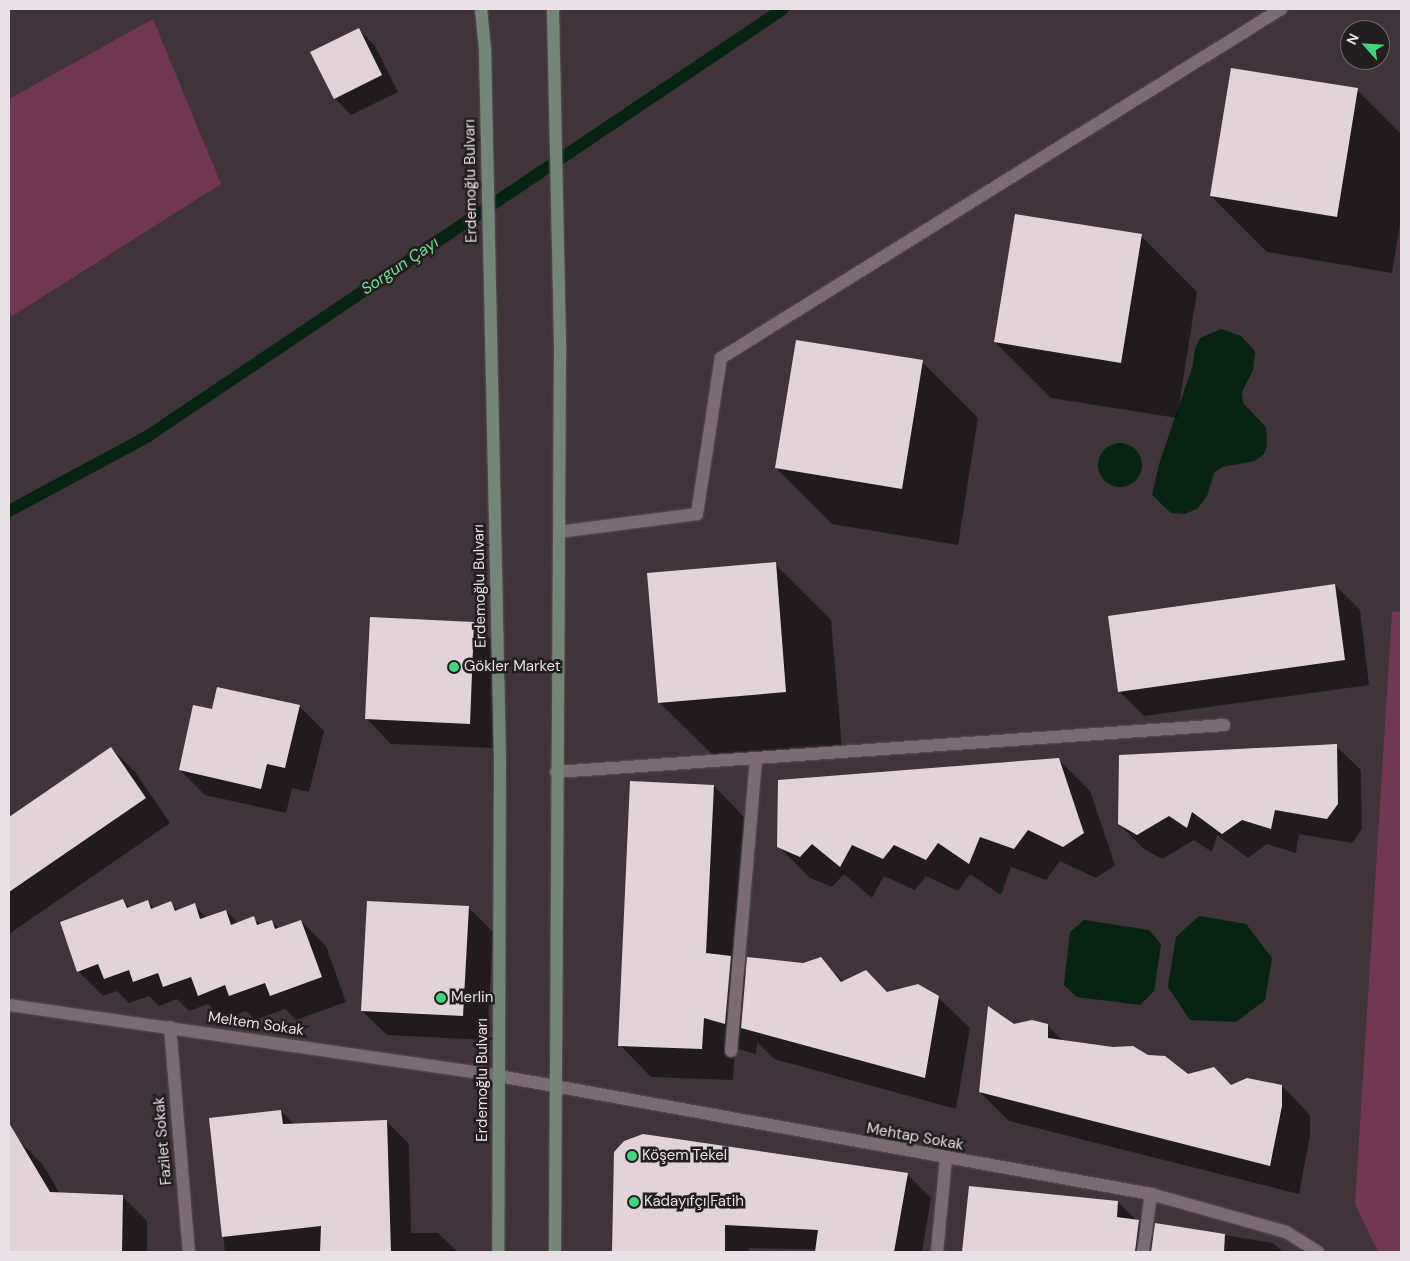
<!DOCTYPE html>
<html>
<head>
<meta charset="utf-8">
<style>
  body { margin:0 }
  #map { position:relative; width:1410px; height:1261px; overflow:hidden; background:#403339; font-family:"DM Sans",sans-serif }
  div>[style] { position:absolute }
  .green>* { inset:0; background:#713854 }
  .water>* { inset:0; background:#072312 }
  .round { border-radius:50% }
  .shadow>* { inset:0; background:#0007 }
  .stream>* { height:12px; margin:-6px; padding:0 6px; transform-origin:6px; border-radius:6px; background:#072312 }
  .building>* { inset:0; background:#e2d3d9 }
  .roads { filter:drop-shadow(0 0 1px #5d5257) drop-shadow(0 0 1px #5d5257) }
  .service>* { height:12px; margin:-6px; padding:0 6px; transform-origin:6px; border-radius:6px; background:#7a6c72 }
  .minor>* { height:12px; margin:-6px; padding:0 6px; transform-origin:6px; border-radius:6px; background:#7a6c72 }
  .secondary>* { height:12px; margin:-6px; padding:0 6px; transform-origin:6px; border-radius:6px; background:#738677 }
  .dots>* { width:14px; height:14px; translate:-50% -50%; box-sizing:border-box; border:2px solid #221d1f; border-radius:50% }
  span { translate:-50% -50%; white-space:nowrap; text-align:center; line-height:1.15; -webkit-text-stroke:5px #221d1f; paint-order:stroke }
  .street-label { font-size:15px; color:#e9e1e5 }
  .poi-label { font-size:15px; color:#e9e1e5 }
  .left { translate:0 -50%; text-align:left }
  .water-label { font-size:16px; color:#70e498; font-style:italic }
  .frame { position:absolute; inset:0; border:10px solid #e9e1e5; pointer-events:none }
  .north { position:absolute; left:1340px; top:20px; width:50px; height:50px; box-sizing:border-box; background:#221d1f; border:1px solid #726b6e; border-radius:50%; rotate:296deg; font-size:14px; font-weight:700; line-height:20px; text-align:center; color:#e9e1e5 }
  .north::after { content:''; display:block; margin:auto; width:18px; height:22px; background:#3dd77e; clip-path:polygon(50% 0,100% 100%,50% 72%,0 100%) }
</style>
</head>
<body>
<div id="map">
  <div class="green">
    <i style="clip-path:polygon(153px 19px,221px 184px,9px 318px,9px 99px)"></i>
    <i style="clip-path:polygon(1401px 611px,1401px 1252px,1378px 1252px,1355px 1204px,1392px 612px)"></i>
  </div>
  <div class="water">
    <i style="clip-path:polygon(1221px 329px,1241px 336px,1255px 351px,1253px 370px,1242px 392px,1243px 403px,1266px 427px,1267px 446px,1264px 454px,1255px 461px,1222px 467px,1214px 473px,1207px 496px,1197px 509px,1184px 514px,1171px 513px,1152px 495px,1160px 461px,1193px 365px,1195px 349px,1200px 338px)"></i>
    <i class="round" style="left:1098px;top:443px;width:44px;height:44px"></i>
    <i style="clip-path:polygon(1199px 916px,1246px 924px,1272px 958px,1265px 1000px,1236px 1022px,1190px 1020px,1168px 987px,1176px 937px)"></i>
    <i style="clip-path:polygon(1084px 920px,1149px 930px,1161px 944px,1154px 991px,1140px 1005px,1077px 997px,1064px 985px,1070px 932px)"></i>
  </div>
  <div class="shadow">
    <i style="clip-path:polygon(358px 29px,375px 46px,398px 92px,351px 115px,335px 98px)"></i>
    <i style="clip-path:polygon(1357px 90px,1401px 134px,1401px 218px,1392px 273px,1267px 252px,1211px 196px)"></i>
    <i style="clip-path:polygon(1141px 236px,1197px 292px,1177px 418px,1051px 398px,995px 342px)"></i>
    <i style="clip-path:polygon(922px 362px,978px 418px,958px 545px,832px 524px,776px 468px)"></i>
    <i style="clip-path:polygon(775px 564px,831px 620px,842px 748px,716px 758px,659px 702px)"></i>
    <i style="clip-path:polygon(1335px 585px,1360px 610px,1369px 685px,1144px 716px,1120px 692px)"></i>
    <i style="clip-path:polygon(474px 623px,499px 648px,494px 748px,391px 744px,367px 719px)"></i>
    <i style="clip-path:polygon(299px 706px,324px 731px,309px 792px,292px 788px,286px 813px,205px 795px,180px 770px,213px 710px)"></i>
    <i style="clip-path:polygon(1336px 746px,1361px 770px,1362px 829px,1352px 843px,1299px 834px,1296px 853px,1267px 844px,1248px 858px,1217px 835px,1212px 852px,1194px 840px,1162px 859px,1144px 849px,1119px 824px)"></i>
    <i style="clip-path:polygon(111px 748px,136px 773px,170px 823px,9px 934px,9px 819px)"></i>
    <i style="clip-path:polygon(1058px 759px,1090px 791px,1115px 865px,1096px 878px,1060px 861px,1046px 880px,1011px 867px,1001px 895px,970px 874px,958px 891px,926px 876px,915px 890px,884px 876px,872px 898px,844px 874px,832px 887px,810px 878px,778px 846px)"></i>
    <i style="clip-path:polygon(714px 786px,745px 818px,739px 965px,747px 973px,820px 959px,844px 982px,888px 993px,938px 997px,970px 1028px,956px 1109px,774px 1059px,757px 1042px,756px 1054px,735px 1048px,733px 1080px,651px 1077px,620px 1045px)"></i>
    <i style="clip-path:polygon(123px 900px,130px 908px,148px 902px,155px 909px,171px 903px,178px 911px,194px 905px,207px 918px,226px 911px,238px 923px,253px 918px,261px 925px,272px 921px,279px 929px,301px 921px,326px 946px,346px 1002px,296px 1020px,285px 1009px,255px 1020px,246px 1011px,223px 1020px,208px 1004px,189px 1011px,177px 999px,159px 1006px,149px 996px,129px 1003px,117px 991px,103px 996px,78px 971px)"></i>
    <i style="clip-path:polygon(468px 907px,493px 932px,487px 1040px,387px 1035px,362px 1011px)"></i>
    <i style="clip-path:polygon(1013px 1025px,1047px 1025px,1064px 1042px,1147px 1056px,1187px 1075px,1231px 1087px,1282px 1086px,1310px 1115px,1310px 1136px,1299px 1194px,1009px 1121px,980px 1092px)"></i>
    <i style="clip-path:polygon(281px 1111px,294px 1124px,386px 1121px,409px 1144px,411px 1233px,438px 1233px,458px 1252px,225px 1252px,211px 1119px)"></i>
    <i style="clip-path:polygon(18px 1140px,43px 1165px,60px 1194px,122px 1196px,147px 1221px,147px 1252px,9px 1252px,9px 1144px)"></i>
    <i style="clip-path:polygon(616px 1153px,907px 1174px,931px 1198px,922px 1252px,749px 1248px,748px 1252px,614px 1252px)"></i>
    <i style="clip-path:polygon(970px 1187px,1118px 1202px,1154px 1237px,1156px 1224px,1273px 1243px,1283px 1252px,964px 1252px)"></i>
  </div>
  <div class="stream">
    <i style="left:9px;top:511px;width:158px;rotate:-28.3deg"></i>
    <i style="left:148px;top:436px;width:765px;rotate:-33.92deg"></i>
  </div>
  <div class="building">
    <i style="clip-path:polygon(359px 28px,382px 75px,334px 99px,310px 52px)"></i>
    <i style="clip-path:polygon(1231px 68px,1358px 88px,1337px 217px,1210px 196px)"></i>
    <i style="clip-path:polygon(1015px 214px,1142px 234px,1121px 363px,994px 342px)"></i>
    <i style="clip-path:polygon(796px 340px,923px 360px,902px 489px,775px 468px)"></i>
    <i style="clip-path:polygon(776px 562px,786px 692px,658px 703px,647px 573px)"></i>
    <i style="clip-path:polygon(1335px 584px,1345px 660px,1118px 692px,1108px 616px)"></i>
    <i style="clip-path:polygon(370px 617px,474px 622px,470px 724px,365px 719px)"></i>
    <i style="clip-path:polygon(217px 687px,300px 705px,285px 768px,267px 764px,261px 789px,179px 770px,193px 705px,212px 709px)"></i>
    <i style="clip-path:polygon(1337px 744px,1338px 804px,1327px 819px,1275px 810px,1271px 829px,1242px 820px,1222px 834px,1192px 812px,1187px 828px,1169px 816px,1137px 835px,1118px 824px,1119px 755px)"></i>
    <i style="clip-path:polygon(111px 747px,146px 798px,9px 892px,9px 817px)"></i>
    <i style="clip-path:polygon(1059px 758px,1084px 833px,1063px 847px,1028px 830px,1014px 849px,980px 837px,969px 864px,938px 843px,926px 860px,894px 845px,883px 859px,852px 845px,840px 867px,812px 844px,800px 857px,777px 847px,778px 780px)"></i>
    <i style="clip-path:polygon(630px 781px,714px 785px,706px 953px,731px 956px,725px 1024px,704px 1018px,702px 1049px,618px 1046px)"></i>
    <i style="clip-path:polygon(123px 899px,127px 908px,148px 900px,151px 909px,171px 901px,175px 911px,195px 903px,200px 919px,226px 910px,231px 925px,254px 916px,257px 925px,272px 920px,275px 929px,301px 920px,322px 977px,270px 996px,265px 983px,229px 996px,225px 985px,198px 996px,191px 977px,163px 987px,158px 973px,133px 982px,129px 970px,104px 979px,98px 964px,77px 972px,60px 922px)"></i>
    <i style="clip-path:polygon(367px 901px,469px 906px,463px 1016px,361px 1011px)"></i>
    <i style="clip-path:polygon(747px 957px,803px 963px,821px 957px,841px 982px,866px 970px,887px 992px,918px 984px,939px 996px,925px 1078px,741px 1028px)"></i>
    <i style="clip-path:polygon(988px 1006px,1014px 1024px,1032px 1020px,1048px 1024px,1048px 1038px,1113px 1047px,1133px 1046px,1148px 1055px,1165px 1056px,1188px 1074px,1214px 1067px,1231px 1085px,1247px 1078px,1282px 1085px,1282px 1106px,1270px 1166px,979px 1092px)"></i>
    <i style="clip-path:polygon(281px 1110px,283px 1124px,387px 1120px,391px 1252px,320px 1252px,321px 1226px,222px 1237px,209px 1118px)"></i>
    <i style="clip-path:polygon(9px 1123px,50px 1192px,123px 1195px,122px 1252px,9px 1252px)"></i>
    <i style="clip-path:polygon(643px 1134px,908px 1173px,894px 1252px,815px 1252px,818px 1230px,725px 1225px,725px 1252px,612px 1252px,614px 1152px,624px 1141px)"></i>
    <i style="clip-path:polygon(969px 1186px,1118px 1201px,1117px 1217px,1139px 1220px,1135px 1252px,962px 1252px)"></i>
    <i style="clip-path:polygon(1155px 1223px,1225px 1234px,1224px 1252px,1151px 1252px)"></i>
  </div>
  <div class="roads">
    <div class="service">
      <i style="left:559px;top:532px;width:139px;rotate:-7.4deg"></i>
      <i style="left:697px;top:514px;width:158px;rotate:-81.3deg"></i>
      <i style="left:721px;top:358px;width:660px;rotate:-31.93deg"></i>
      <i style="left:556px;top:772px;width:670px;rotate:-4.02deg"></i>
      <i style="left:731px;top:1051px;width:294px;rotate:-85.1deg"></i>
      <i style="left:1143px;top:1252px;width:59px;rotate:-82.1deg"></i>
    </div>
    <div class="minor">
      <i style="left:9px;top:1005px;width:495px;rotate:8.2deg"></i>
      <i style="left:499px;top:1076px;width:663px;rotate:10.26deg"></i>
      <i style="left:1151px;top:1194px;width:140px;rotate:15.7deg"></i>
      <i style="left:1286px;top:1232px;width:38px;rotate:32deg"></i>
      <i style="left:170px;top:1027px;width:226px;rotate:85.2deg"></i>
      <i style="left:937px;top:1252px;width:93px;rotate:-84.5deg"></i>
    </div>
    <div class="secondary">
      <i style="left:481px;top:9px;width:40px;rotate:84.3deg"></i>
      <i style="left:485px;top:49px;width:711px;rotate:88.79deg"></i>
      <i style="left:500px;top:760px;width:492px;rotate:90.2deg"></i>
      <i style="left:553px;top:9px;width:344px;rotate:88.8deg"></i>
      <i style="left:560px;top:353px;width:899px;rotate:90.32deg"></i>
    </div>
  </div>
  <div class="dots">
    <i style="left:454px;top:667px;background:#3dd77e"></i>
    <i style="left:441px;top:998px;background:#3dd77e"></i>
    <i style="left:632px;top:1156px;background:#3dd77e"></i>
    <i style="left:634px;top:1202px;background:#3dd77e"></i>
  </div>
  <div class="street-label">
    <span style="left:471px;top:181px;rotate:-91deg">Erdemoğlu Bulvarı</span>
    <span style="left:480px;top:586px;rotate:-91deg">Erdemoğlu Bulvarı</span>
    <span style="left:256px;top:1024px;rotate:8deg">Meltem Sokak</span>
    <span style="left:483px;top:1080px;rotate:-90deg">Erdemoğlu Bulvarı</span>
    <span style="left:915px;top:1137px;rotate:10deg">Mehtap Sokak</span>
    <span style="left:163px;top:1141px;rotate:-95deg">Fazilet Sokak</span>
  </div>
  <div class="poi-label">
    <span class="left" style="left:464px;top:667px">Gökler Market</span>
    <span class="left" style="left:451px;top:998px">Merlin</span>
    <span class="left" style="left:642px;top:1156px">Köşem Tekel</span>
    <span class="left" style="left:644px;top:1202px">Kadayıfçı Fatih</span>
  </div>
  <div class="water-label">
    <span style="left:400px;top:266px;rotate:-34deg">Sorgun Çayı</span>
  </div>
  <div class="frame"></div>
  <div class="north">N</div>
</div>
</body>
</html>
